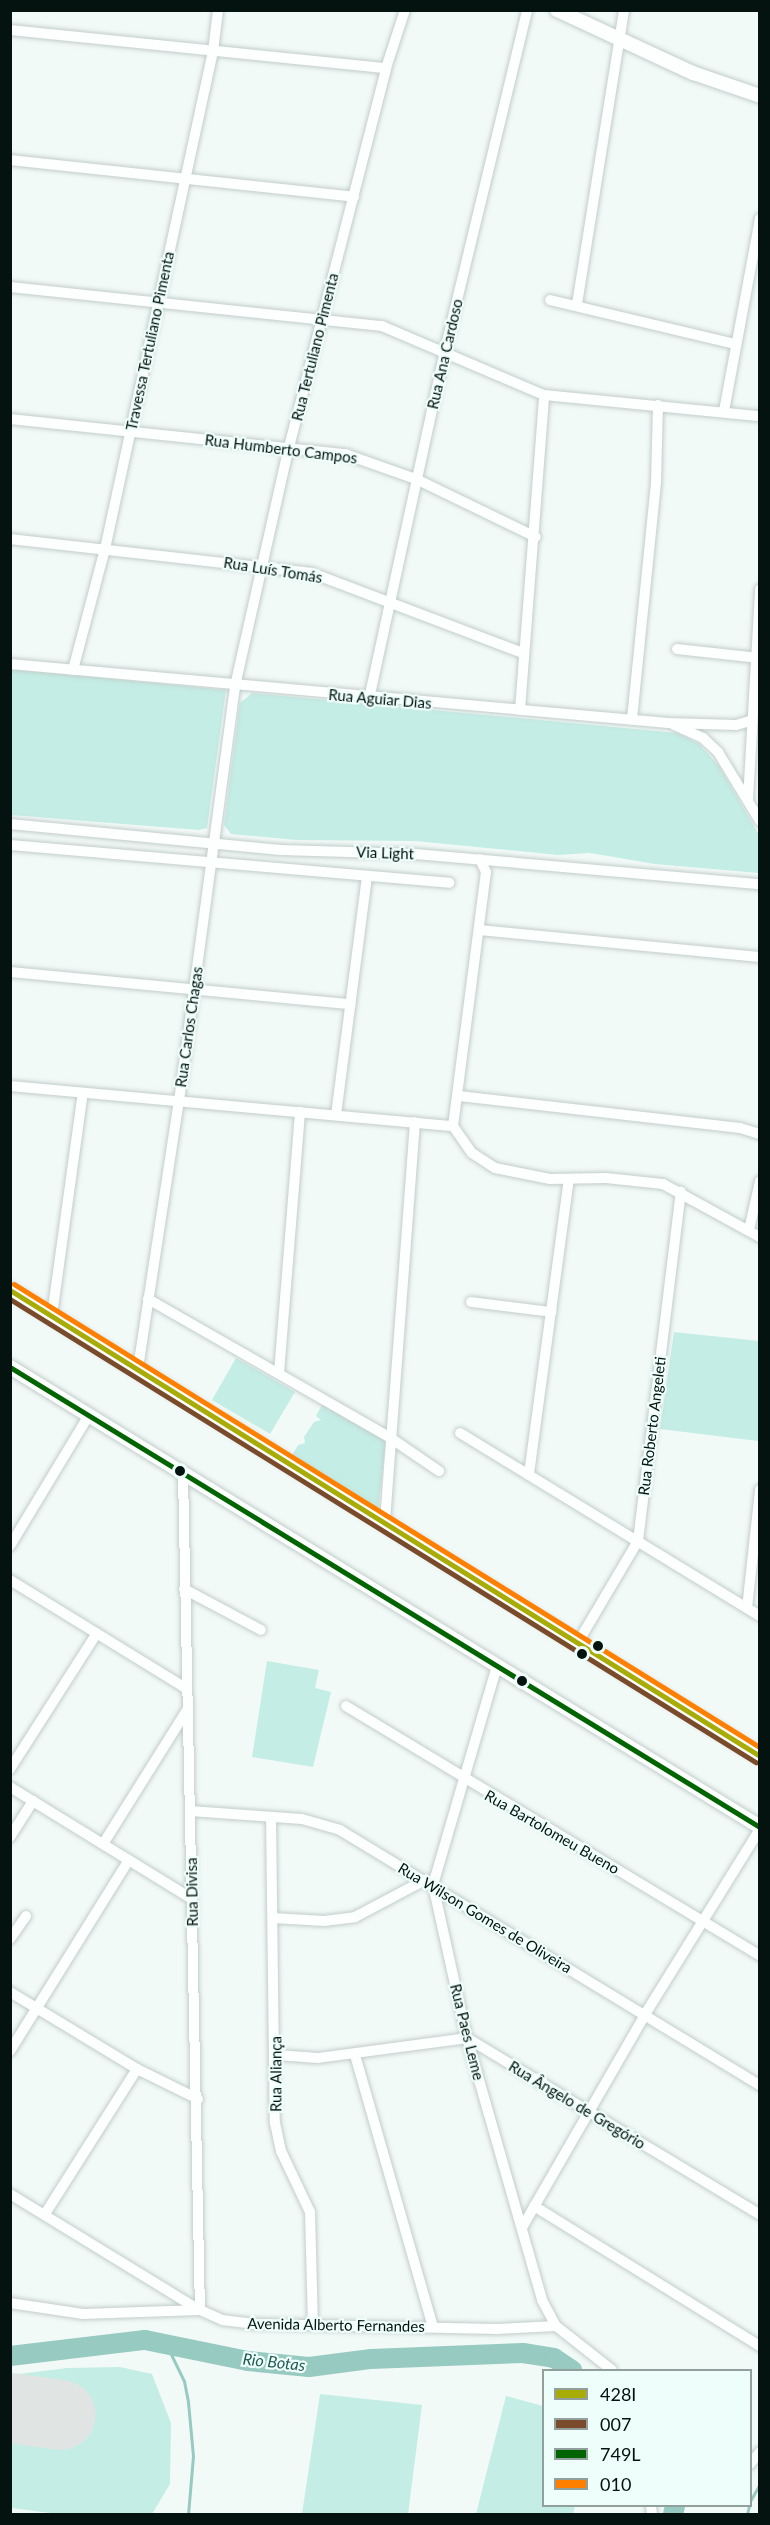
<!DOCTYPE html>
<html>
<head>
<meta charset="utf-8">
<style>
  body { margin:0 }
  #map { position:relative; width:770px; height:2525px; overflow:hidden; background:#f2faf8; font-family:Lato,sans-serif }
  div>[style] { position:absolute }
  .green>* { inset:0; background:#c4ede5 }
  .stream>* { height:3px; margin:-1.5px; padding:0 1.5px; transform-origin:1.5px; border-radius:1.5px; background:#97cac1 }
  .river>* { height:20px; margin:-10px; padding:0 10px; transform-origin:10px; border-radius:10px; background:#97cac1 }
  .runway>* { height:70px; margin:-35px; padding:0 35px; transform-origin:35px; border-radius:35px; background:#e0e5e4 }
  .roads { filter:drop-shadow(0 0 2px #c2cdca) drop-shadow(0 0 2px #c2cdca) }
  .minor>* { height:10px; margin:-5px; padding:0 5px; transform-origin:5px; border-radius:5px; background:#fdfefe }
  .major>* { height:14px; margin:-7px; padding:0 7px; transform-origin:7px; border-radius:7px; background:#fdfefe }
  .bus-1>* { height:4.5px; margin:-2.25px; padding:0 2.25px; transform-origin:2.25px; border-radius:2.25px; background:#a8ac06 }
  .bus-2>* { height:4.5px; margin:-2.25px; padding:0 2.25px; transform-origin:2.25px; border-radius:2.25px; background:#7a4b2a }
  .bus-3>* { height:4.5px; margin:-2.25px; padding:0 2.25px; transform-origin:2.25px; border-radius:2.25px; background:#006400 }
  .bus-4>* { height:4.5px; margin:-2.25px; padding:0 2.25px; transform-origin:2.25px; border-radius:2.25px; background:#ff7f00 }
  .dots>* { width:16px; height:16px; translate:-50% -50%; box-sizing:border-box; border:3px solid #eefefa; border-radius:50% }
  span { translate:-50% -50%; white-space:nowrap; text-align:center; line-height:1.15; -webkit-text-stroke:4.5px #eefefa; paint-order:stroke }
  .street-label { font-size:15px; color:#051310 }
  .water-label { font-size:16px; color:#215b52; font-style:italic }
  .frame { position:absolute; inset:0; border:12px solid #051310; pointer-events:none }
  .legend { position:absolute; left:542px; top:2369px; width:210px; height:138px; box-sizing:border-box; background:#eefefa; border:2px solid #91a09c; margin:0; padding:8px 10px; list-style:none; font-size:18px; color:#051310 }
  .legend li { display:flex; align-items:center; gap:12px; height:30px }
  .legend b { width:30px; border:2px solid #91a09c }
</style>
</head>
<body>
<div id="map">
  <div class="green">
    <i style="clip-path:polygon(10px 669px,226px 690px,207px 828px,199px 830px,11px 815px)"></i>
    <i style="clip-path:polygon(252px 693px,677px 733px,699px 744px,719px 766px,759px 835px,759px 873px,655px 864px,590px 853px,558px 855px,415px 841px,297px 840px,231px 834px,224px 825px,240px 703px)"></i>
    <i style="clip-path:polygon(674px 1332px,759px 1341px,758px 1441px,660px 1429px)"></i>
    <i style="clip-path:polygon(236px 1358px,295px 1392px,270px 1434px,212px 1400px)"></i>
    <i style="clip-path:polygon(323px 1403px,386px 1440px,378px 1510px,291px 1457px,298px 1445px,305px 1443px,304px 1437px,314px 1422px,321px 1420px,316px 1416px)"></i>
    <i style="clip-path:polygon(267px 1661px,319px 1670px,315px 1688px,331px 1692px,313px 1767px,252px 1757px)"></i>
    <i style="clip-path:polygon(120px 2367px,152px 2374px,171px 2423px,170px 2484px,152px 2514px,58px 2514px,11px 2508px,11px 2432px,65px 2440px,71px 2397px,11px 2388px,11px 2375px,67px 2368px)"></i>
    <i style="clip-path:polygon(320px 2394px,422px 2405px,408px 2514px,302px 2514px)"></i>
    <i style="clip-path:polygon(506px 2396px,543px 2406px,544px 2506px,575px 2506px,573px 2514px,476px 2514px)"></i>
  </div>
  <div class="stream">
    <i style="left:166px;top:2344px;width:41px;rotate:64.1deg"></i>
    <i style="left:184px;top:2381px;width:21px;rotate:79deg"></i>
    <i style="left:188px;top:2402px;width:54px;rotate:84.7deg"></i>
    <i style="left:193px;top:2456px;width:58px;rotate:94.9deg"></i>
    <i style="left:750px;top:2501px;width:20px;rotate:-60deg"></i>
    <i style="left:747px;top:2514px;width:8px;rotate:-76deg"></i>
  </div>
  <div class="river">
    <i style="left:10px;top:2356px;width:136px;rotate:-6.8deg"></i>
    <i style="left:145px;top:2340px;width:105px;rotate:11.5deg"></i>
    <i style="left:248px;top:2361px;width:61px;rotate:5.6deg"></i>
    <i style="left:309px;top:2367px;width:63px;rotate:-7.4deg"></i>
    <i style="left:371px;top:2359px;width:152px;rotate:-2.3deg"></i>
    <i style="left:523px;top:2353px;width:31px;rotate:9deg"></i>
    <i style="left:554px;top:2358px;width:22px;rotate:34deg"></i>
    <i style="left:673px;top:2514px;width:8px;rotate:-76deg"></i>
  </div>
  <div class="runway">
    <i style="left:10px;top:2408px;width:51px;rotate:7.8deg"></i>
  </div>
  <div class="roads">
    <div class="minor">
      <i style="left:10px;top:30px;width:378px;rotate:5.8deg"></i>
      <i style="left:10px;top:160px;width:346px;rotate:6.1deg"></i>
      <i style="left:10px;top:287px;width:374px;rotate:6deg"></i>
      <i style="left:382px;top:326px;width:176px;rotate:23.1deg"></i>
      <i style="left:544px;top:395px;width:217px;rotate:5.6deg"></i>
      <i style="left:550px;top:300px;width:190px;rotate:13.4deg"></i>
      <i style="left:577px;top:304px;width:298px;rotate:-80.9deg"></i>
      <i style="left:724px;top:411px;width:196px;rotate:-79.4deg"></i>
      <i style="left:10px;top:419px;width:337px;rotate:6deg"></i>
      <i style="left:345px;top:454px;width:75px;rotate:19.4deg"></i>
      <i style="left:416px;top:479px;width:133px;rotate:25.8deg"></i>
      <i style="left:10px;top:539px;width:304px;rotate:6.4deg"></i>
      <i style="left:312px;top:573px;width:226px;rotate:20.8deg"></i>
      <i style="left:677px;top:649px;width:82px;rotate:6.3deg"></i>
      <i style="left:10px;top:664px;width:661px;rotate:5.12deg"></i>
      <i style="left:668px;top:723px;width:68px;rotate:1.7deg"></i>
      <i style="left:736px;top:725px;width:15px;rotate:-16deg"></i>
      <i style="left:73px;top:670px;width:125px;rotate:-75.2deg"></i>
      <i style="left:105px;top:549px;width:510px;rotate:-77.76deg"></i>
      <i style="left:213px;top:51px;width:41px;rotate:-83deg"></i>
      <i style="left:369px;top:699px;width:353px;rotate:-77.7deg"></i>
      <i style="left:444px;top:354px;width:354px;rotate:-76.4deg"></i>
      <i style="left:520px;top:710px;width:316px;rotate:-85.6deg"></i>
      <i style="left:632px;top:719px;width:238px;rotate:-84.2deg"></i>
      <i style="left:656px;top:482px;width:77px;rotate:-88.5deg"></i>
      <i style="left:674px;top:725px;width:32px;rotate:24deg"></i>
      <i style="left:703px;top:738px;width:21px;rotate:43deg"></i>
      <i style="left:718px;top:752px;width:81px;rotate:58.7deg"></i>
      <i style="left:748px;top:800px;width:211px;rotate:-86.7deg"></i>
      <i style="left:10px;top:824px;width:272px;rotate:5.5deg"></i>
      <i style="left:281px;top:850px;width:134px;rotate:1.7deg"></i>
      <i style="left:415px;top:854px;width:346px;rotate:5deg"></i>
      <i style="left:10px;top:845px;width:441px;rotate:4.9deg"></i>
      <i style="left:479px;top:930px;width:282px;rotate:5.5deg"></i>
      <i style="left:10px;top:972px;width:342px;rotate:5.4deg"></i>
      <i style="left:10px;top:1086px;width:445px;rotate:5.2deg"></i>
      <i style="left:459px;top:1096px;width:283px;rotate:6.5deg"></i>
      <i style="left:740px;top:1128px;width:21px;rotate:17deg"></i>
      <i style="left:336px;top:1115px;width:241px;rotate:-82.6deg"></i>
      <i style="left:453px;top:1126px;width:33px;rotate:55deg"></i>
      <i style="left:472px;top:1153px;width:27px;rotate:33deg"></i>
      <i style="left:495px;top:1168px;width:56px;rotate:11.3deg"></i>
      <i style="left:550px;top:1179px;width:56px;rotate:-1deg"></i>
      <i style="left:606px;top:1178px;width:57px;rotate:6deg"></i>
      <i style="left:663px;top:1184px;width:111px;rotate:28.7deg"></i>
      <i style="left:453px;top:1126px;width:256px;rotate:-82.6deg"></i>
      <i style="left:486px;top:872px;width:14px;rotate:-115deg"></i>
      <i style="left:749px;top:1230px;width:50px;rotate:-77.3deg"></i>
      <i style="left:148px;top:1299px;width:281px;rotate:29.8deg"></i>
      <i style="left:392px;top:1439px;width:57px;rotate:34.2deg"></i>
      <i style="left:471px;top:1302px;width:81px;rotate:7.1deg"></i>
      <i style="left:52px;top:1315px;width:224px;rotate:-82.1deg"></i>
      <i style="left:138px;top:1368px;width:270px;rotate:-81.3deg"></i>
      <i style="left:179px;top:1101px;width:419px;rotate:-82.3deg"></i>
      <i style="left:235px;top:686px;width:245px;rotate:-77.3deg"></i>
      <i style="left:289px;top:447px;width:391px;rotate:-75.6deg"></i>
      <i style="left:386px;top:68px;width:61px;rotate:-71.9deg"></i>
      <i style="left:279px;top:1373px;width:262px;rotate:-85.4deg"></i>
      <i style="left:460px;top:1433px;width:351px;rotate:31.4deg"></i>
      <i style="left:183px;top:1473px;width:837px;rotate:88.84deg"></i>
      <i style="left:529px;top:1474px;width:297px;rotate:-82.3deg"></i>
      <i style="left:385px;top:1521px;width:400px;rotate:-85.7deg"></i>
      <i style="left:10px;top:1546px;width:153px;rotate:-58.9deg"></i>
      <i style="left:10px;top:1580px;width:208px;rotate:31.6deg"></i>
      <i style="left:184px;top:1589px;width:87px;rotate:28deg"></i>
      <i style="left:747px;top:1608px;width:119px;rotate:-83.7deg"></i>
      <i style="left:577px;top:1644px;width:120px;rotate:-59.4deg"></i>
      <i style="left:638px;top:1541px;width:352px;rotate:-83deg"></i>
      <i style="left:497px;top:1666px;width:228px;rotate:106.3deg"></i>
      <i style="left:433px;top:1885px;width:157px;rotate:77.5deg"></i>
      <i style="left:467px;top:2038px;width:273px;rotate:74deg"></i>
      <i style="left:542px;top:2300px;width:30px;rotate:62deg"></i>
      <i style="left:556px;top:2326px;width:71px;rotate:38.2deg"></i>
      <i style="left:346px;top:1706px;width:484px;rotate:31.1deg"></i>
      <i style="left:10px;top:1769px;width:161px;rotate:-57.4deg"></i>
      <i style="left:10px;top:1787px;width:214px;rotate:31.6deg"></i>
      <i style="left:190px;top:1811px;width:112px;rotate:4.1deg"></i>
      <i style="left:302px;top:1819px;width:40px;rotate:16deg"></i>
      <i style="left:340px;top:1830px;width:491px;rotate:31.3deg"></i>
      <i style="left:271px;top:1817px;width:306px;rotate:89.3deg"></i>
      <i style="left:275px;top:2123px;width:29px;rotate:78deg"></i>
      <i style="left:281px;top:2151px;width:68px;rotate:64.6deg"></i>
      <i style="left:310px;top:2212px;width:112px;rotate:88.5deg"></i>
      <i style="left:10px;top:1837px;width:43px;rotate:-57.4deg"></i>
      <i style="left:103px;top:1844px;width:158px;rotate:-57.9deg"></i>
      <i style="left:273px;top:1918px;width:51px;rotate:3.4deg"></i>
      <i style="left:324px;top:1921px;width:31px;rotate:-7deg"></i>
      <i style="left:355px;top:1917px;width:79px;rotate:-27.9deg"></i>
      <i style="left:10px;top:1939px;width:28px;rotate:-55deg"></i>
      <i style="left:10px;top:1992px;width:149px;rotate:31.2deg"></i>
      <i style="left:137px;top:2069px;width:68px;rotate:26.2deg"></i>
      <i style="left:10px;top:2051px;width:225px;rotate:-58.1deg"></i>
      <i style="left:277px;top:2055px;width:41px;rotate:4.2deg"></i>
      <i style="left:318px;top:2058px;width:150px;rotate:-7.6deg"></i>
      <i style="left:467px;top:2038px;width:342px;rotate:31.1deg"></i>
      <i style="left:355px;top:2055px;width:283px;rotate:74deg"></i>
      <i style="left:10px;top:2194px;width:222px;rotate:31.5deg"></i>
      <i style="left:534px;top:2206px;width:266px;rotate:31.8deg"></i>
      <i style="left:45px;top:2214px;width:172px;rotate:-57.6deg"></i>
      <i style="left:523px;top:2226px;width:242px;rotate:-60deg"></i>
      <i style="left:644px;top:2016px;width:220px;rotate:-58.2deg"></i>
      <i style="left:10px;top:2303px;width:74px;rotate:8.6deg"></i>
      <i style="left:83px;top:2314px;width:117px;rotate:-2deg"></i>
      <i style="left:200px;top:2310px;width:24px;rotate:24deg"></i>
      <i style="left:222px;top:2320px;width:31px;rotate:7deg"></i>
      <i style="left:253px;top:2324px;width:244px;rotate:1.2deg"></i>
      <i style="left:497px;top:2329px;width:59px;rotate:-2.9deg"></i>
      <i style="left:750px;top:2464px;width:16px;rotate:-50deg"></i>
      <i style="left:651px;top:2506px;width:8px;rotate:83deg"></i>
    </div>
    <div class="major">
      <i style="left:557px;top:10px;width:150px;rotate:24.9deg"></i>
      <i style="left:693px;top:73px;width:71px;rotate:18.9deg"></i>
      <i style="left:10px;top:1290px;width:883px;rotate:31.85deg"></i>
      <i style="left:10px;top:1367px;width:880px;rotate:31.52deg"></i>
    </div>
  </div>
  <div class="bus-1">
    <i style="left:10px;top:1290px;width:883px;rotate:31.85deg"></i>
  </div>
  <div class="bus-2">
    <i style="left:10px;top:1299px;width:878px;rotate:31.83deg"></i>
  </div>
  <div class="bus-3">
    <i style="left:10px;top:1367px;width:880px;rotate:31.52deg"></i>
  </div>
  <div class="bus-4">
    <i style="left:14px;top:1284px;width:878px;rotate:31.83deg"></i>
  </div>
  <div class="dots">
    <i style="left:180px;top:1471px;background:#051310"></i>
    <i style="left:598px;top:1646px;background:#051310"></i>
    <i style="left:582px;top:1654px;background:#051310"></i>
    <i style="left:522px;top:1681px;background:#051310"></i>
  </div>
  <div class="street-label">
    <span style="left:150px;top:341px;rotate:-78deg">Travessa Tertuliano Pimenta</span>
    <span style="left:315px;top:347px;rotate:-76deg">Rua Tertuliano Pimenta</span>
    <span style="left:445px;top:354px;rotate:-77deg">Rua Ana Cardoso</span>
    <span style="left:281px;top:449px;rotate:7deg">Rua Humberto Campos</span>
    <span style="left:273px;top:570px;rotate:9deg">Rua Luís Tomás</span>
    <span style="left:380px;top:699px;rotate:5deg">Rua Aguiar Dias</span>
    <span style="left:385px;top:853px;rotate:2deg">Via Light</span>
    <span style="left:189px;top:1027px;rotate:-82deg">Rua Carlos Chagas</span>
    <span style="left:652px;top:1426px;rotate:-83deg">Rua Roberto Angeleti</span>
    <span style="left:552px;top:1832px;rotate:30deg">Rua Bartolomeu Bueno</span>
    <span style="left:192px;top:1892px;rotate:-91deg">Rua Divisa</span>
    <span style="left:485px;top:1918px;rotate:31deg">Rua Wilson Gomes de Oliveira</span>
    <span style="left:467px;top:2032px;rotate:76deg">Rua Paes Leme</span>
    <span style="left:276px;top:2074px;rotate:-90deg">Rua Aliança</span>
    <span style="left:577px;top:2105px;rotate:31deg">Rua Ângelo de Gregório</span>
    <span style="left:336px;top:2325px;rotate:1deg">Avenida Alberto Fernandes</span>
  </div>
  <div class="water-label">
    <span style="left:274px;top:2362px;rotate:6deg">Rio Botas</span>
  </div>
  <div class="frame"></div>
  <ul class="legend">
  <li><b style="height:8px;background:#a8ac06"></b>428I</li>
  <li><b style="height:8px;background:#7a4b2a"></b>007</li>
  <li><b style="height:8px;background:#006400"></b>749L</li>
  <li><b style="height:8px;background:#ff7f00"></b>010</li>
  </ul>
</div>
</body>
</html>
